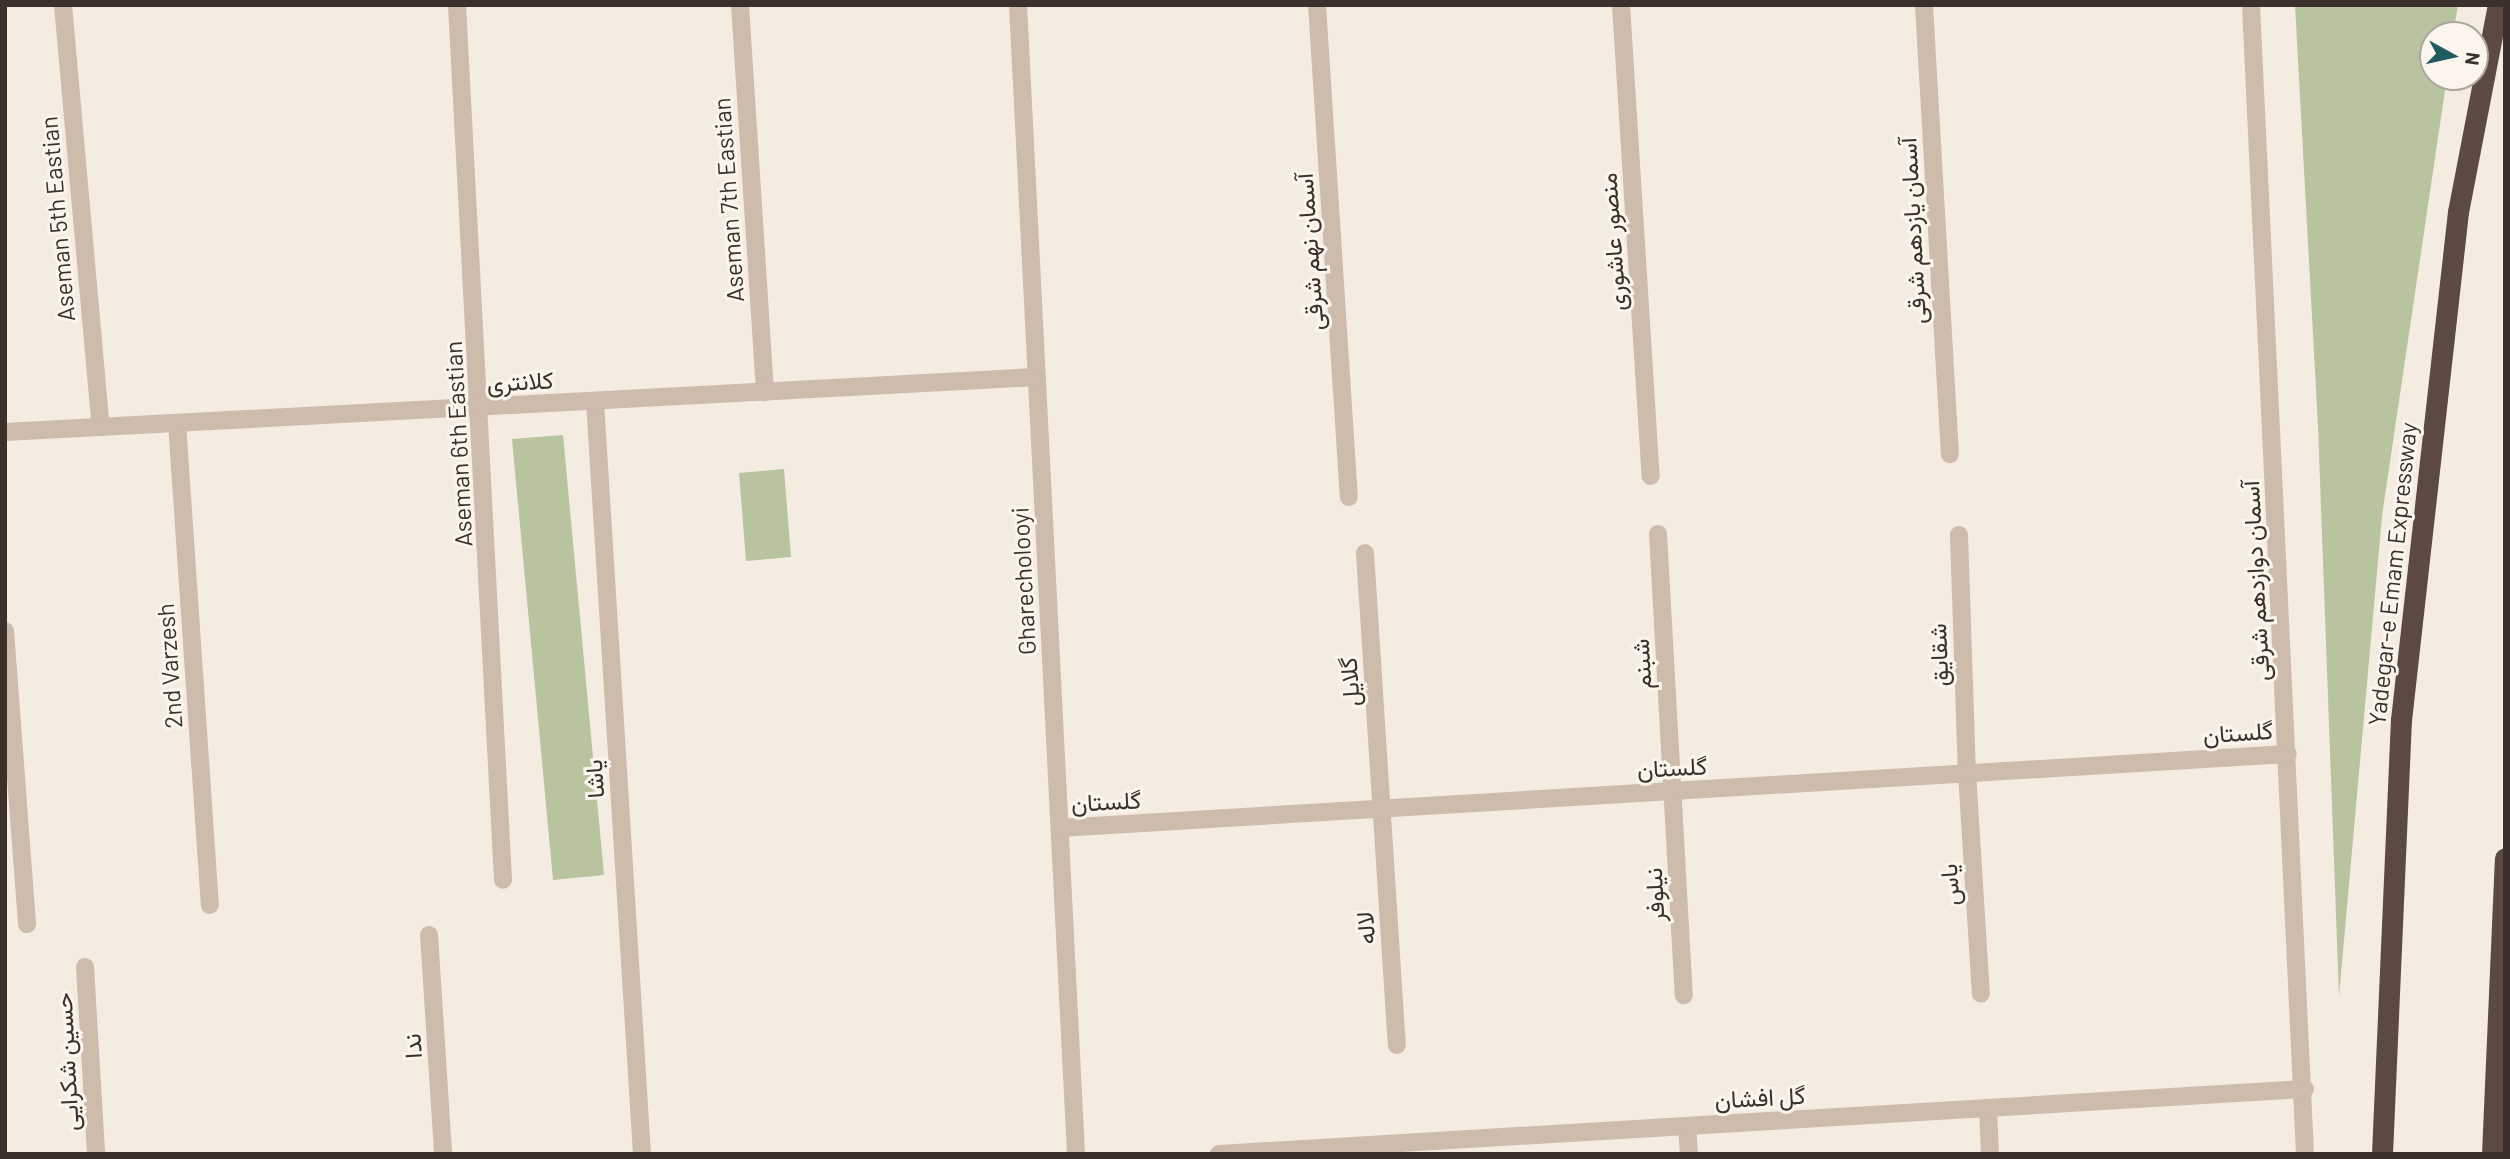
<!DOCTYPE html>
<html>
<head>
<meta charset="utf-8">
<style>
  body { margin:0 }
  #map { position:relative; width:2510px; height:1159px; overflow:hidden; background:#f4ebe1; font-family:Barlow,Vazirmatn,sans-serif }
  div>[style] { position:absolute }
  .green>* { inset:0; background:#b8c4a0 }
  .minor>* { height:18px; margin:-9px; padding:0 9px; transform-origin:9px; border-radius:9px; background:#cdbbac }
  .highway>* { height:21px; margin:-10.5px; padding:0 10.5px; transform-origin:10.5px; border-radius:10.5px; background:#5c4a42 }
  span { translate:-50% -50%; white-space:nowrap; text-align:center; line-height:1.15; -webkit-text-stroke:6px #fbf5ee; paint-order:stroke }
  .street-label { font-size:24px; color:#3b302b }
  .frame { position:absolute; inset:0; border:7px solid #3b302b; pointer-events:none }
  .north { position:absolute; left:2419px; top:21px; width:70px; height:70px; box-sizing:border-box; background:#fbf5ee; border:2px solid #aea6a0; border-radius:50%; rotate:98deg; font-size:19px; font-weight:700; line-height:28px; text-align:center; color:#3b302b }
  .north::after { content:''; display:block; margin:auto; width:24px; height:32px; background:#1f5a5e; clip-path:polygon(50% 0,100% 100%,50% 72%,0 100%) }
</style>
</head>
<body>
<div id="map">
  <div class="green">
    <i style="clip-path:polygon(2295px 5px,2458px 5px,2453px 35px,2433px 35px,2433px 77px,2447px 77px,2382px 516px,2339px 996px,2318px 426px)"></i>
    <i style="clip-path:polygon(563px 435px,604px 875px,553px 880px,512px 439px)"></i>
    <i style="clip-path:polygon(784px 469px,791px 557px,746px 561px,739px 473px)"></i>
  </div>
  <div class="minor">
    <i style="left:63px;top:5px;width:424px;rotate:84.9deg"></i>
    <i style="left:457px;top:5px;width:876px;rotate:86.99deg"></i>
    <i style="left:740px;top:5px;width:388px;rotate:86.3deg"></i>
    <i style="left:1018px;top:5px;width:1150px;rotate:87.11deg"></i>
    <i style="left:1317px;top:5px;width:493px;rotate:86.3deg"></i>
    <i style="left:1621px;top:5px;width:472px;rotate:86.4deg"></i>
    <i style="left:1924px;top:5px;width:450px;rotate:86.7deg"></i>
    <i style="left:2251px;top:5px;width:1150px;rotate:87.31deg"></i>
    <i style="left:595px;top:401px;width:754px;rotate:86.43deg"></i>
    <i style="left:177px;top:423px;width:483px;rotate:86.1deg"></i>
    <i style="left:5px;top:432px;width:1033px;rotate:-3.05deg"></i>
    <i style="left:1658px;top:534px;width:462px;rotate:86.8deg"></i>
    <i style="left:1959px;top:535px;width:238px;rotate:88.1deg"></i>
    <i style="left:1967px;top:773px;width:221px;rotate:86.4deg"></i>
    <i style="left:1365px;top:553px;width:493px;rotate:86.3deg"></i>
    <i style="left:5px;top:631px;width:294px;rotate:85.7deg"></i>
    <i style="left:1060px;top:828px;width:1230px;rotate:-3.45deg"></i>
    <i style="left:429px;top:935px;width:219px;rotate:86.3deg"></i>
    <i style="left:85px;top:967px;width:187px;rotate:86.6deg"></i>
    <i style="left:1988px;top:1108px;width:46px;rotate:87.5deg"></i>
    <i style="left:1687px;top:1126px;width:28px;rotate:86deg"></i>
    <i style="left:1219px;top:1154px;width:1088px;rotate:-3.43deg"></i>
  </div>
  <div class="highway">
    <i style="left:2382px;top:1154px;width:434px;rotate:-87.5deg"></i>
    <i style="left:2401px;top:720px;width:511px;rotate:-83.6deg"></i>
    <i style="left:2458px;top:212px;width:211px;rotate:-79.1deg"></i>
    <i style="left:2492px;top:1154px;width:296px;rotate:-87.5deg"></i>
  </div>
  <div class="street-label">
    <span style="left:728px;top:200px;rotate:-94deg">Aseman 7th Eastian</span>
    <span style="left:57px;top:219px;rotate:-95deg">Aseman 5th Eastian</span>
    <span style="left:1912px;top:231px;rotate:-93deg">آسمان یازدهم شرقی</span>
    <span style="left:1612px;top:242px;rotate:-94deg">منصور عاشوری</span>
    <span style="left:1309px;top:252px;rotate:-94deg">آسمان نهم شرقی</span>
    <span style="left:520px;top:381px;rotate:-3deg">کلانتری</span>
    <span style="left:458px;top:444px;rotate:-93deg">Aseman 6th Eastian</span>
    <span style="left:2392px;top:574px;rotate:-84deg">Yadegar-e Emam Expressway</span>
    <span style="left:1023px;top:581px;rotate:-93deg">Gharecholooyi</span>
    <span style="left:2255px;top:581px;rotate:-93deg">آسمان دوازدهم شرقی</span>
    <span style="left:1938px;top:655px;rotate:-92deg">شقایق</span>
    <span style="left:1641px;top:664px;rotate:-93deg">شبنم</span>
    <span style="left:169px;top:666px;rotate:-94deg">2nd Varzesh</span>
    <span style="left:1349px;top:682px;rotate:-94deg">گلایل</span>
    <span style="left:2238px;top:732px;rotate:-4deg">گلستان</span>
    <span style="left:1672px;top:767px;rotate:-3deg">گلستان</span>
    <span style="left:594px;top:779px;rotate:-94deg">یاشا</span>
    <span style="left:1106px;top:801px;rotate:-3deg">گلستان</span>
    <span style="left:1949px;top:885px;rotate:-94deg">یاس</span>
    <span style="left:1654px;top:895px;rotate:-93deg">نیلوفر</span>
    <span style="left:1365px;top:928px;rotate:-94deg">لاله</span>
    <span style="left:412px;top:1046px;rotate:-94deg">ندا</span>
    <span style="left:66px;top:1062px;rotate:-93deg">حسین شکرایی</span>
    <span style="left:1760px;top:1097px;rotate:-3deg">گل افشان</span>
  </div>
  <div class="frame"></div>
  <div class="north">N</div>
</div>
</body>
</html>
